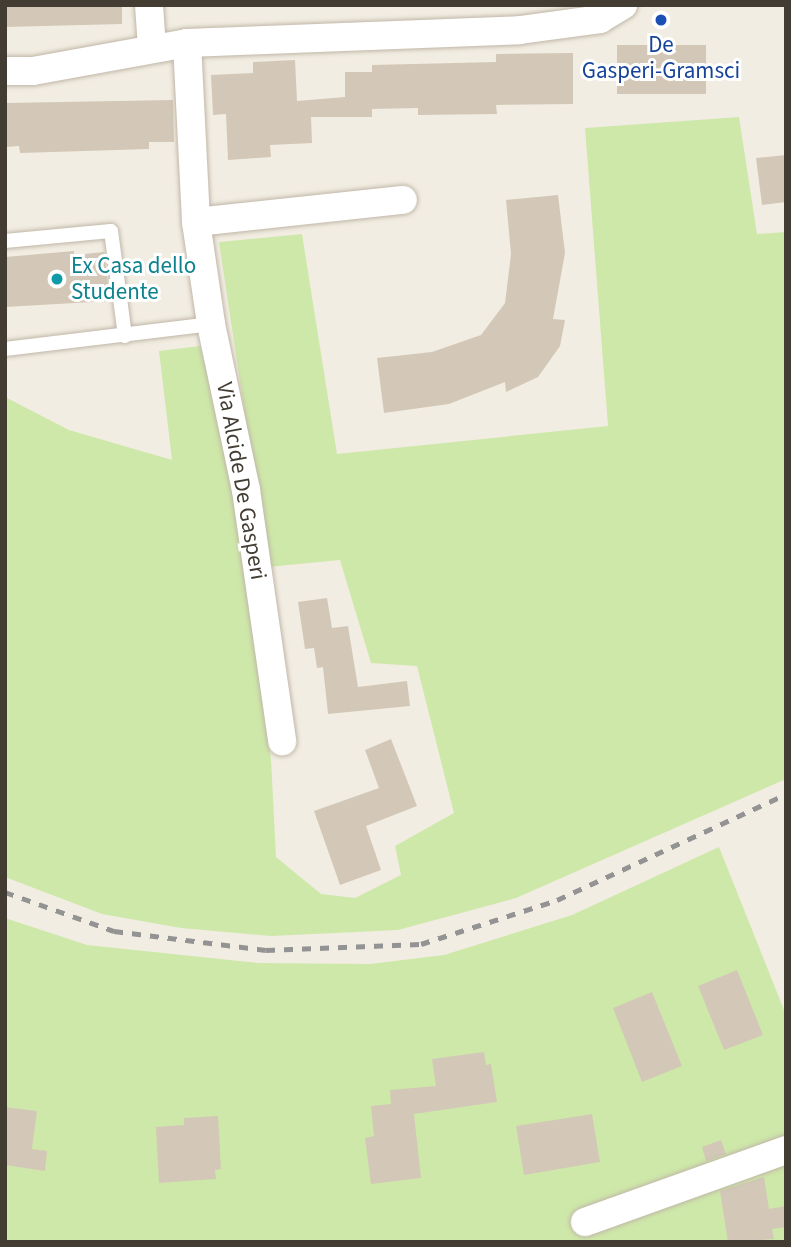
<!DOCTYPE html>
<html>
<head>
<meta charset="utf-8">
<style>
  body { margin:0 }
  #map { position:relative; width:791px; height:1247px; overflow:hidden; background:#f2ede2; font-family:"Source Sans 3",sans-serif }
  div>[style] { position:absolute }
  .green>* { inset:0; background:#cee8a9 }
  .building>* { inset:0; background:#d3c8b7 }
  .roads { filter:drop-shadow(0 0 2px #c0b7a8) drop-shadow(0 0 2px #c0b7a8) }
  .service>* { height:14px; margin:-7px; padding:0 7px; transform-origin:7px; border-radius:7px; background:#fff }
  .minor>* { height:28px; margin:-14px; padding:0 14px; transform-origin:14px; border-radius:14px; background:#fff }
  .rail>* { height:5px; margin-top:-2.5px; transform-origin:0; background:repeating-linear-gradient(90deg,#939393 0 9px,transparent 0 18px) }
  .dots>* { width:19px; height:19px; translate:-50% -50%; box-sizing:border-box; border:4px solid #fff; border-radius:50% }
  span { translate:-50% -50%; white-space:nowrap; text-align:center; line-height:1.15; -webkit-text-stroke:6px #fff; paint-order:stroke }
  .transit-label { font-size:23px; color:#164399 }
  .culture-label { font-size:23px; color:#0d838f }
  .left { translate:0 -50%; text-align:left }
  .street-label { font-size:23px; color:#433c33 }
  .frame { position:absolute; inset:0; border:7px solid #433c33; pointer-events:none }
</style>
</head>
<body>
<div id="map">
  <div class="green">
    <i style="clip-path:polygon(739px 117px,757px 234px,786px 232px,786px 779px,516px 898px,398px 930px,271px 936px,181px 928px,102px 914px,5px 877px,5px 397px,69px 430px,172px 460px,159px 351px,200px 346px,233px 473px,271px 759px,276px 857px,321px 894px,355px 898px,401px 875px,395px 846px,454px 813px,417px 666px,371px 663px,340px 560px,268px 567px,219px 242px,302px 234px,337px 454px,608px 426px,585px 128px)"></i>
    <i style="clip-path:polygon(719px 847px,786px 1015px,786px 1242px,5px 1242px,5px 918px,87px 945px,259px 963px,370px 964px,444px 955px,572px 915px)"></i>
  </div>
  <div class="building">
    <i style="clip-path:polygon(5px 5px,122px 5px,122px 24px,5px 27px)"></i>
    <i style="clip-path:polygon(617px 45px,706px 45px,706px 94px,617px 94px)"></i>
    <i style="clip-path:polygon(573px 53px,573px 104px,496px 105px,497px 114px,418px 115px,418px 108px,372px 109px,372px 117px,311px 117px,312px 143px,270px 145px,271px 157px,228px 160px,226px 114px,213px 115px,211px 75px,253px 73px,253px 62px,295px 60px,297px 101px,345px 97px,345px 72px,372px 72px,372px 65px,496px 62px,496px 54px)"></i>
    <i style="clip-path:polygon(173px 100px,174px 142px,149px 142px,149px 149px,20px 153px,19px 146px,5px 147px,5px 103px)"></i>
    <i style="clip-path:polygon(786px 155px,786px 202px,762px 205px,756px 158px)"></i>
    <i style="clip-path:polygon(558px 195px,565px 253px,553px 319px,565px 320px,560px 346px,538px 377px,506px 392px,505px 382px,449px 404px,384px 413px,377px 358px,432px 352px,481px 335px,505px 303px,511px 254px,506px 200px)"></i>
    <i style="clip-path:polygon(74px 251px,74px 255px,104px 252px,110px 301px,5px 307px,5px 257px)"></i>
    <i style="clip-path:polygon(327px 598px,332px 628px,348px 626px,358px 687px,407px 681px,410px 706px,328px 714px,323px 667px,317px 668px,314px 648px,305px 649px,298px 602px)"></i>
    <i style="clip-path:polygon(391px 739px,417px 806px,366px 826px,381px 870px,340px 885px,314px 811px,379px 788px,365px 750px)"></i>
    <i style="clip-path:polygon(737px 970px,763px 1035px,724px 1050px,698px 986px)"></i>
    <i style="clip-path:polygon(652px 992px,682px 1066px,642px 1082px,613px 1008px)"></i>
    <i style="clip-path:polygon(484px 1052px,486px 1065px,491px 1064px,497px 1102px,414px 1114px,421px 1178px,371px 1184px,365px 1138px,374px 1136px,371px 1106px,391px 1104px,390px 1090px,436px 1086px,432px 1059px)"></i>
    <i style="clip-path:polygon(5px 1107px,37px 1111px,32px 1149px,47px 1151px,45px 1171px,5px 1165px)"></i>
    <i style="clip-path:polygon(592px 1114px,600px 1162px,524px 1175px,516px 1126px)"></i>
    <i style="clip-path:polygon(218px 1116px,221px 1169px,215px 1170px,216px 1179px,159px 1183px,156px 1127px,184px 1125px,184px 1118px)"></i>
    <i style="clip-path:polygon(721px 1140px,726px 1154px,706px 1161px,702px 1147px)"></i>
    <i style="clip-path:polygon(764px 1177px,769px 1209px,786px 1206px,786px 1227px,772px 1229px,774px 1239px,728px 1242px,720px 1191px)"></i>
  </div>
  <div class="roads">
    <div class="service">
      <i style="left:5px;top:241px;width:106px;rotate:-5.4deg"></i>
      <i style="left:111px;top:231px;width:106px;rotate:82.4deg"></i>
      <i style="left:5px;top:349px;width:208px;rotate:-6.9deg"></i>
    </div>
    <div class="minor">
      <i style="left:149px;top:5px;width:43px;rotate:86deg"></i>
      <i style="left:187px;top:43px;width:179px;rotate:87.1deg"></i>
      <i style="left:196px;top:222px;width:103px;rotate:81.6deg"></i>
      <i style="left:211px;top:324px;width:170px;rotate:78.1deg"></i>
      <i style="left:246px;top:490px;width:254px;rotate:81.8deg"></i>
      <i style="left:5px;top:71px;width:28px"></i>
      <i style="left:33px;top:71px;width:157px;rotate:-10.3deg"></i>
      <i style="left:187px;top:43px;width:333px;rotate:-2.2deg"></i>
      <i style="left:520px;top:30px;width:81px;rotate:-7.8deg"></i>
      <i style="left:600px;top:19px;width:27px;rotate:-31deg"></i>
      <i style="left:196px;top:222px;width:208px;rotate:-6.1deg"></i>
      <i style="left:585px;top:1222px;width:214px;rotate:-19.7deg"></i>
    </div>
  </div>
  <div class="rail">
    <i style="left:5px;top:892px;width:116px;rotate:19.7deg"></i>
    <i style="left:114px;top:931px;width:153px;rotate:7.1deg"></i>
    <i style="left:266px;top:950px;width:155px;rotate:-2.2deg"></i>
    <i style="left:421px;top:944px;width:143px;rotate:-17.9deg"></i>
    <i style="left:557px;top:900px;width:252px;rotate:-24.8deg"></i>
  </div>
  <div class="dots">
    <i style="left:661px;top:20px;background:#1a4fb4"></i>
    <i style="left:57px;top:279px;background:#0f9aa8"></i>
  </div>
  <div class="transit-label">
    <span style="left:661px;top:58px">De<br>Gasperi-Gramsci</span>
  </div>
  <div class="culture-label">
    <span class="left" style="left:71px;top:279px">Ex Casa dello<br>Studente</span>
  </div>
  <div class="street-label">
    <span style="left:241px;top:481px;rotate:80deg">Via Alcide De Gasperi</span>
  </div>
  <div class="frame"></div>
</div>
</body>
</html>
